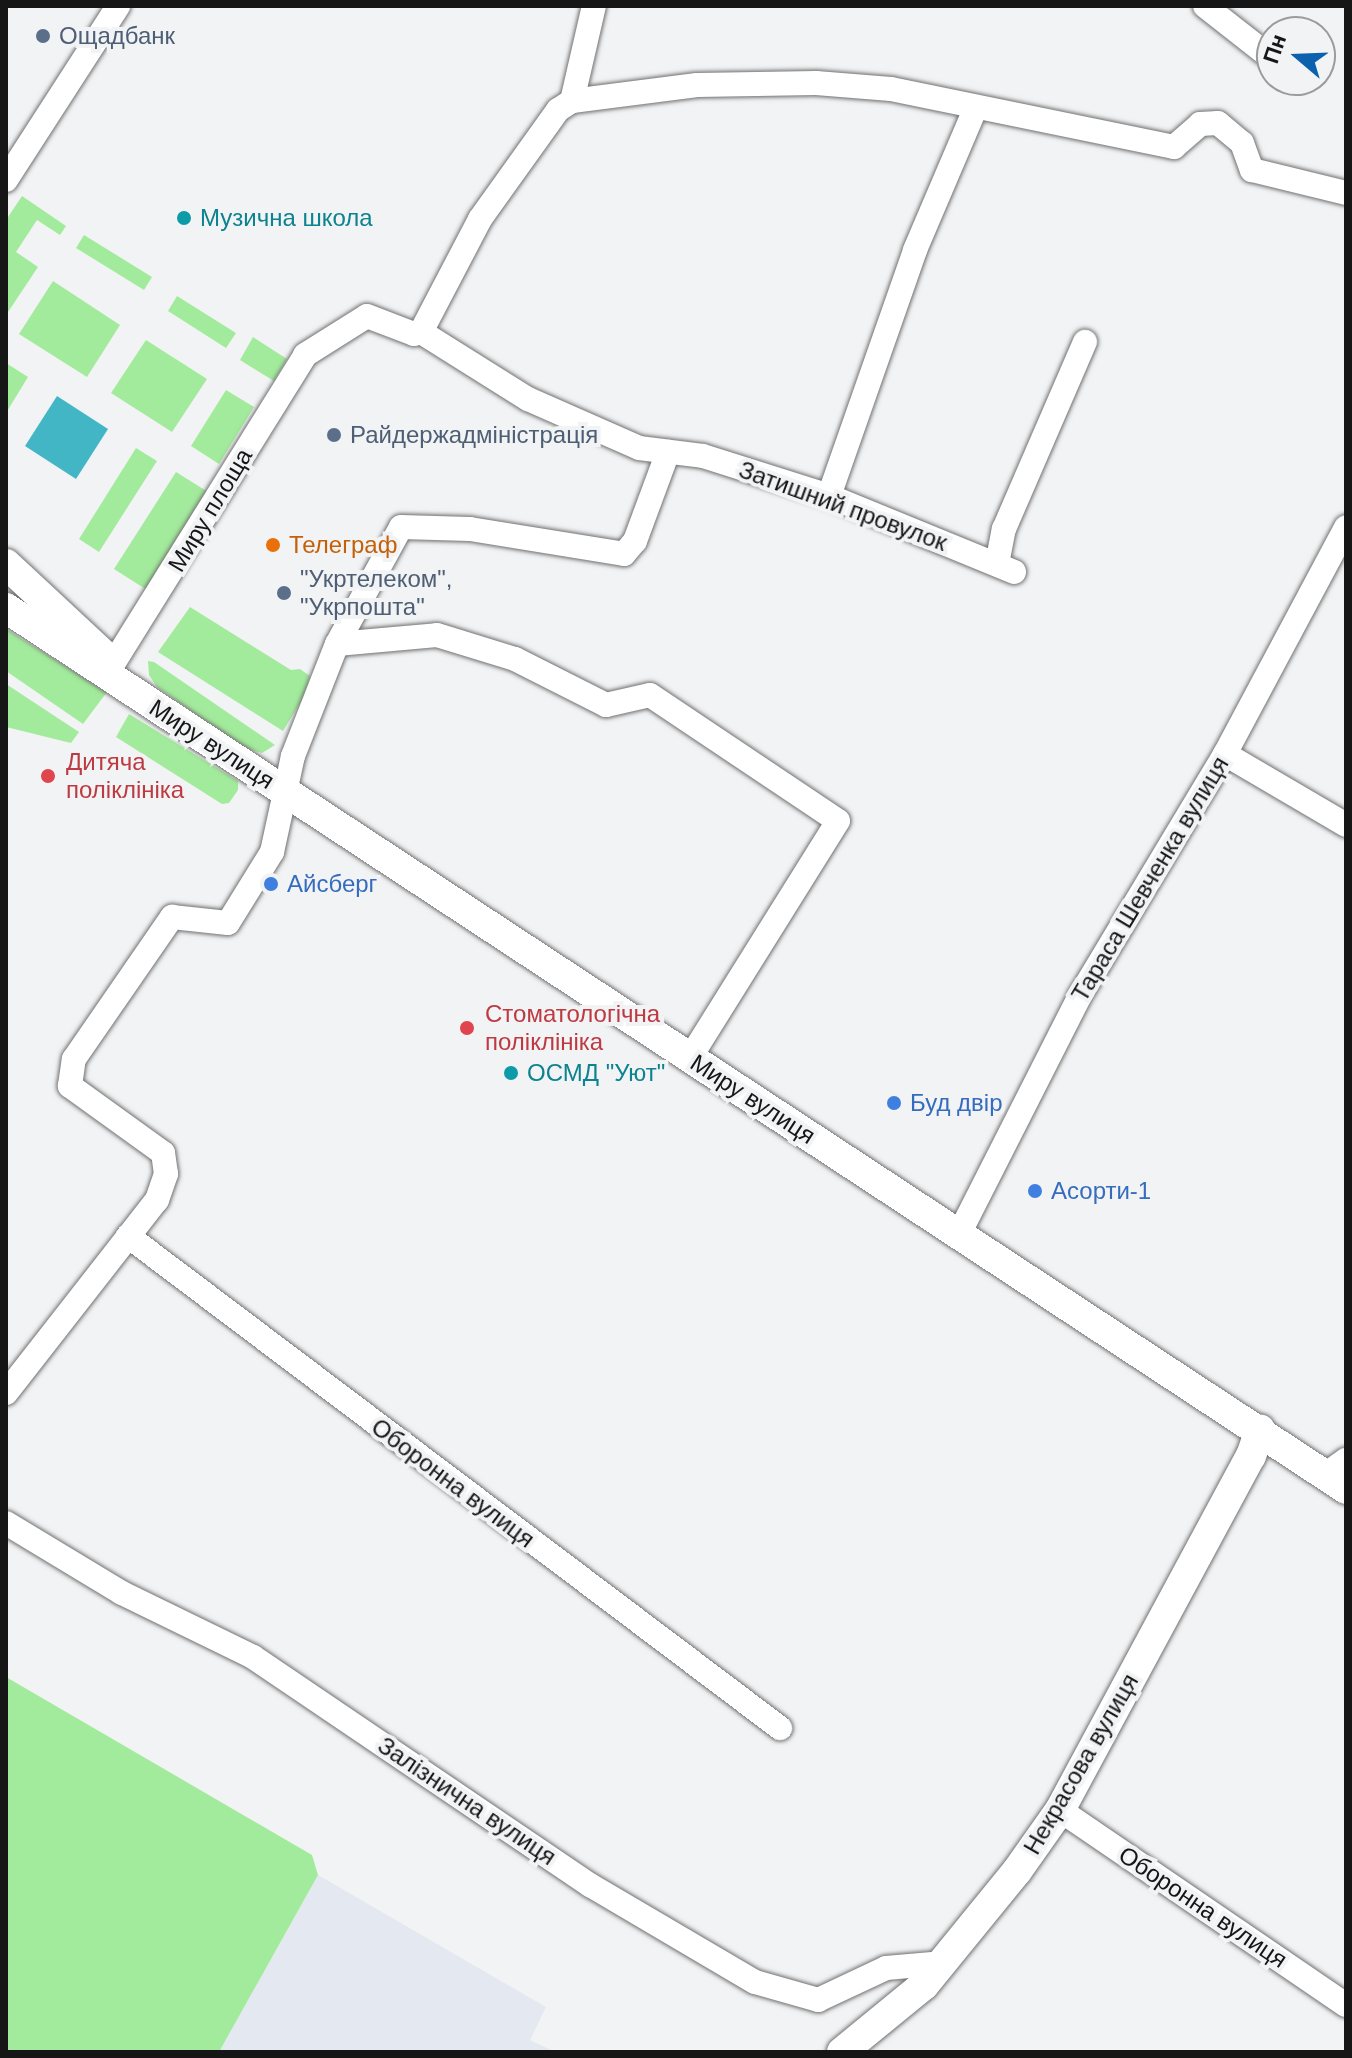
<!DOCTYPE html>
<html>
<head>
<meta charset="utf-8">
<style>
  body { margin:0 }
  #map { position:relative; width:1352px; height:2058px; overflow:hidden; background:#f2f3f4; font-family:Arial,sans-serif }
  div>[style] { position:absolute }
  .built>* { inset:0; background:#e4e8f0 }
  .green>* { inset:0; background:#a3eb9c }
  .water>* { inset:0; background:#43b6c6 }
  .roads { filter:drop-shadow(0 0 2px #717172) drop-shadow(0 0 2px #717172) }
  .minor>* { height:24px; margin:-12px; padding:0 12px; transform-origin:12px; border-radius:12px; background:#fff }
  .tertiary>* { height:30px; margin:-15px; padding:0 15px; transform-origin:15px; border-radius:15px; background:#fff }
  .dots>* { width:22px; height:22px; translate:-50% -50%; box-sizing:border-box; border:4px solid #f2f3f4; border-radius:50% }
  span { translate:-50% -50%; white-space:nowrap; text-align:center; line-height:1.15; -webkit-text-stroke:8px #f2f3f4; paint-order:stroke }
  .service-label { font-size:24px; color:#4e5e75 }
  .left { translate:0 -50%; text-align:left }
  .culture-label { font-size:24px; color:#0d838f }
  .street-label { font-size:24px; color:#161616 }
  .food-label { font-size:24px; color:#c56008 }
  .health-label { font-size:24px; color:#be3a42 }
  .shop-label { font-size:24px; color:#366cbe }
  .frame { position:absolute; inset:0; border:8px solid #161616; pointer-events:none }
  .north { position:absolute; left:1256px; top:16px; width:80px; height:80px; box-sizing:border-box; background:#f2f3f4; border:2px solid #9a9b9b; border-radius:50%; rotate:289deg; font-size:22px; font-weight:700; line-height:32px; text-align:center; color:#161616 }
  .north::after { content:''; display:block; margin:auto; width:28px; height:36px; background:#0b61ae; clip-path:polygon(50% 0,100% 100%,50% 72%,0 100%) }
</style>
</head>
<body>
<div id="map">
  <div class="built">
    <i style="clip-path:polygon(318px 1875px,546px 2007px,530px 2040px,555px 2052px,219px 2052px)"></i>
  </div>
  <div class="green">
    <i style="clip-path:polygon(22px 196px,66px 226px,60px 235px,37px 220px,16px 252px,38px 267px,6px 315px,6px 220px)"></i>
    <i style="clip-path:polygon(84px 235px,152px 277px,144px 290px,76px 248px)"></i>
    <i style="clip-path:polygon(53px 281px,120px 325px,87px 377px,19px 334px)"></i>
    <i style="clip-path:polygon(177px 296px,236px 333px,226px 348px,168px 311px)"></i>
    <i style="clip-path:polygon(253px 337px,287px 359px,274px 381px,240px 360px)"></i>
    <i style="clip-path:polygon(146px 340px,207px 379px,172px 432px,111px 393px)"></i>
    <i style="clip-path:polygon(6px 363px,28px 377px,6px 413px)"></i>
    <i style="clip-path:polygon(226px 390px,254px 407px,219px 464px,191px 446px)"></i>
    <i style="clip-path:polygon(136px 448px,157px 461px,99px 552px,79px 539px)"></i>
    <i style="clip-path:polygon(176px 472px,208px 492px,147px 590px,114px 569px)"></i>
    <i style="clip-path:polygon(190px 607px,291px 670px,300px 669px,310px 676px,305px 695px,283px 731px,158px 652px)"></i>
    <i style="clip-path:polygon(6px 629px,107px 692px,83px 724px,6px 671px)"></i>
    <i style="clip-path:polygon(148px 661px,154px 662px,275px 745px,262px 753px,244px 748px,157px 687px,149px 675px)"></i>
    <i style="clip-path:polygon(6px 684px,79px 732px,71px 743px,6px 727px)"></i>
    <i style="clip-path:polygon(129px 714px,238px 781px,238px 790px,229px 803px,222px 804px,116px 737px)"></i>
    <i style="clip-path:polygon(6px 1677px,312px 1855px,318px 1875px,219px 2052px,6px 2052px)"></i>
  </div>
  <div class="water">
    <i style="clip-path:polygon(57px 396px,108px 429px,76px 479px,25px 446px)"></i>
  </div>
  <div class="roads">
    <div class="minor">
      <i style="left:1205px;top:6px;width:76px;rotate:38.1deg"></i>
      <i style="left:572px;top:101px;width:126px;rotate:-7.3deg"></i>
      <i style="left:697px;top:85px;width:119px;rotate:-1deg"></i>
      <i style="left:816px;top:83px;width:75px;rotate:4.6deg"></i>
      <i style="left:891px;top:89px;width:289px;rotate:11.6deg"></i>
      <i style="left:1174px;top:147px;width:35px;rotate:-41deg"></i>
      <i style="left:1200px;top:124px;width:18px;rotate:-3deg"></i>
      <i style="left:1218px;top:123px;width:31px;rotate:40deg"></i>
      <i style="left:1242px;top:143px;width:29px;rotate:70deg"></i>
      <i style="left:1252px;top:170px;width:97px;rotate:13.7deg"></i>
      <i style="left:6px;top:180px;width:207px;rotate:-57.2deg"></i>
      <i style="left:421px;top:332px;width:126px;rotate:32.1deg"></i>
      <i style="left:528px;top:399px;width:121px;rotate:23.8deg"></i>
      <i style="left:639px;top:448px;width:64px;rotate:7.1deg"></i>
      <i style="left:703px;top:456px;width:132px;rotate:17.6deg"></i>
      <i style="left:829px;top:496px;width:200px;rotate:22.3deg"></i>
      <i style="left:829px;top:496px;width:261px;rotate:-70.7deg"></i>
      <i style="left:915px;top:250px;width:155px;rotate:-66.9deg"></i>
      <i style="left:997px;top:564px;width:36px;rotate:-79deg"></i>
      <i style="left:1004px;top:529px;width:204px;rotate:-66.6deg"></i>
      <i style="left:337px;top:644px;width:100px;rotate:-5.1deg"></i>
      <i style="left:437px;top:635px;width:82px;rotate:17.1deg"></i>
      <i style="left:515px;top:659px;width:102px;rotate:26.8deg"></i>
      <i style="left:606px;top:705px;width:45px;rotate:-12.8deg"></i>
      <i style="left:650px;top:695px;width:226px;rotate:33.8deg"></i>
      <i style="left:838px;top:821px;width:279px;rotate:122deg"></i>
      <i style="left:113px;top:664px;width:364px;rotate:-58.1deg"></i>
      <i style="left:305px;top:355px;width:73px;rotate:-32.2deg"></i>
      <i style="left:367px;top:316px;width:50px;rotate:21deg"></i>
      <i style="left:414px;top:334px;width:7px;rotate:-16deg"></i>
      <i style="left:421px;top:332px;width:127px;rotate:-62.4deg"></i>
      <i style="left:480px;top:219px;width:134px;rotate:-54.4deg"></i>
      <i style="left:558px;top:110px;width:17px;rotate:-33deg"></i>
      <i style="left:572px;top:101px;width:98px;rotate:-77deg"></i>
      <i style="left:1225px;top:754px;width:140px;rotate:30.4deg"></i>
      <i style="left:959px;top:1234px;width:266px;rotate:-63.1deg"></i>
      <i style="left:1079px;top:997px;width:283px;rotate:-59deg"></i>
      <i style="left:1225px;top:754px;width:257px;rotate:-61.9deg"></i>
      <i style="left:128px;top:1236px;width:817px;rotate:37.04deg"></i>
      <i style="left:6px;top:1393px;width:245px;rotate:-52deg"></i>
      <i style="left:157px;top:1200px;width:28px;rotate:-71deg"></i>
      <i style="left:166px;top:1174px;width:21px;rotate:-98deg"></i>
      <i style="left:163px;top:1153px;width:115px;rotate:-144.2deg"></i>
      <i style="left:70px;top:1086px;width:27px;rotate:-82deg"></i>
      <i style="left:74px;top:1059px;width:173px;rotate:-55.4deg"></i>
      <i style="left:172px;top:917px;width:56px;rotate:6.1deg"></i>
      <i style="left:228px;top:923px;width:84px;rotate:-58.2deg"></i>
      <i style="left:272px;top:852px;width:98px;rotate:-77.7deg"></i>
      <i style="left:293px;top:756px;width:120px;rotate:-68.6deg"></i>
      <i style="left:337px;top:644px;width:133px;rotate:-61.3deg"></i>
      <i style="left:401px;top:527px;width:69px;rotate:1.7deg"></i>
      <i style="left:470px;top:529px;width:156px;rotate:9.2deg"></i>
      <i style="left:624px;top:554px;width:17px;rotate:-50deg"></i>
      <i style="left:635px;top:541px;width:95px;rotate:-69.7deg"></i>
      <i style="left:1325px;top:1475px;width:26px;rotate:-36deg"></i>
      <i style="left:6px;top:1523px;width:135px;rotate:31.1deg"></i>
      <i style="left:122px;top:1593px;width:146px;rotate:26deg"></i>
      <i style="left:253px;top:1657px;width:407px;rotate:34.1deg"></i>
      <i style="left:590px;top:1885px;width:191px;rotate:30.5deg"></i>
      <i style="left:755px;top:1982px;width:66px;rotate:15.9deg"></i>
      <i style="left:818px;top:2000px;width:75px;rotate:-25.2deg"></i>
      <i style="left:886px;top:1968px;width:58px;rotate:-4.9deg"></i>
      <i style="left:1060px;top:1810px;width:346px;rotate:34.3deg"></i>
    </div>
    <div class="tertiary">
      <i style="left:6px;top:564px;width:138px;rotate:42.9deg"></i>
      <i style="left:6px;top:608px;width:1604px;rotate:33.32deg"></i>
      <i style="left:842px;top:2052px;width:106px;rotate:-39.3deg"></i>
      <i style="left:924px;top:1985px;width:147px;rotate:-50.8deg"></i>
      <i style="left:1017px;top:1871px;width:75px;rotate:-54.8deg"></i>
      <i style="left:1060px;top:1810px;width:402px;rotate:-61.7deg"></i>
      <i style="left:1251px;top:1456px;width:28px;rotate:-71deg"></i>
    </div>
  </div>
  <div class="dots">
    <i style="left:43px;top:36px;background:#5c6f8a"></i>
    <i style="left:184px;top:218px;background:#0f9aa8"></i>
    <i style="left:334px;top:435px;background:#5c6f8a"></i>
    <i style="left:273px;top:545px;background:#e8710a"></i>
    <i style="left:284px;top:593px;background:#5c6f8a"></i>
    <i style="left:48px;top:776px;background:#e0444e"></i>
    <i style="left:271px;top:884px;background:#3f7fe0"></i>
    <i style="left:467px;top:1028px;background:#e0444e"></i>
    <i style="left:511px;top:1073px;background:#0f9aa8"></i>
    <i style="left:894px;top:1103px;background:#3f7fe0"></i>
    <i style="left:1035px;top:1191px;background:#3f7fe0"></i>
  </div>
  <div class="service-label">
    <span class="left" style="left:59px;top:36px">Ощадбанк</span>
    <span class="left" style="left:350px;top:435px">Райдержадміністрація</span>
    <span class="left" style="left:300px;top:593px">"Укртелеком",<br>"Укрпошта"</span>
  </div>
  <div class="culture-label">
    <span class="left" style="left:200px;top:218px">Музична школа</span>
    <span class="left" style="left:527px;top:1073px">ОСМД "Уют"</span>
  </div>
  <div class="street-label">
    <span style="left:843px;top:506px;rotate:20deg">Затишний провулок</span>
    <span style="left:210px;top:510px;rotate:-59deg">Миру площа</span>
    <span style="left:212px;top:744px;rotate:33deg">Миру вулиця</span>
    <span style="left:1150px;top:879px;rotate:-59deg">Тараса Шевченка вулиця</span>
    <span style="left:753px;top:1099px;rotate:33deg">Миру вулиця</span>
    <span style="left:453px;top:1483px;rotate:37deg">Оборонна вулиця</span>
    <span style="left:1081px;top:1764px;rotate:-60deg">Некрасова вулиця</span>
    <span style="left:467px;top:1801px;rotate:34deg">Залізнична вулиця</span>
    <span style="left:1203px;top:1907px;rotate:34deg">Оборонна вулиця</span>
  </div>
  <div class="food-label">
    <span class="left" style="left:289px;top:545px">Телеграф</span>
  </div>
  <div class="health-label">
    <span class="left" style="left:66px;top:776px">Дитяча<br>поліклініка</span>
    <span class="left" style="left:485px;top:1028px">Стоматологічна<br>поліклініка</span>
  </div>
  <div class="shop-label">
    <span class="left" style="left:287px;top:884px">Айсберг</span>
    <span class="left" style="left:910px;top:1103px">Буд двір</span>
    <span class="left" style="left:1051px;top:1191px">Асорти-1</span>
  </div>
  <div class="frame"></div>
  <div class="north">Пн</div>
</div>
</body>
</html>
